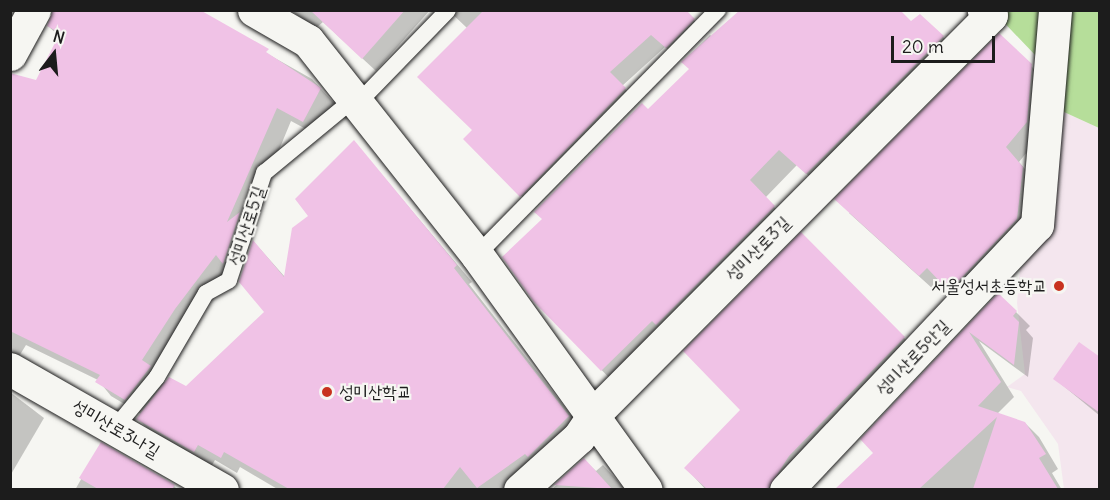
<!DOCTYPE html>
<html>
<head>
<meta charset="utf-8">
<style>
  body { margin:0 }
  #map { position:relative; width:1110px; height:500px; overflow:hidden; background:#f6f6f2; font-family:Delius,"Poor Story",sans-serif }
  div>[style] { position:absolute }
  .built>* { inset:0; background:#f4e6ee }
  .green>* { inset:0; background:#b6de9a }
  .shadow>* { inset:0; background:#0003 }
  .building>* { inset:0; background:#f0c2e6 }
  .roads { filter:drop-shadow(0 0 2px #1c1c1c) drop-shadow(0 0 2px #1c1c1c) }
  .service>* { height:16px; margin:-8px; padding:0 8px; transform-origin:8px; border-radius:8px; background:#f6f6f2 }
  .minor>* { height:33px; margin:-16.5px; padding:0 16.5px; transform-origin:16.5px; border-radius:16.5px; background:#f6f6f2 }
  .dots>* { width:16px; height:16px; translate:-50% -50%; box-sizing:border-box; border:3px solid #f6f6f2; border-radius:50% }
  span { translate:-50% -50%; white-space:nowrap; text-align:center; line-height:1.15; -webkit-text-stroke:4.5px #f6f6f2; paint-order:stroke }
  .street-label { font-size:18px; color:#1c1c1c }
  .poi-label { font-size:18px; color:#1c1c1c }
  .right { translate:-100% -50%; text-align:right }
  .left { translate:0 -50%; text-align:left }
  .frame { position:absolute; inset:0; border:12px solid #1c1c1c; pointer-events:none }
  .north { position:absolute; left:24px; top:24px; width:60px; height:60px; -webkit-text-stroke:4px #f6f6f2; paint-order:stroke; rotate:16deg; font-size:16px; font-weight:700; line-height:24px; text-align:center; color:#1c1c1c }
  .north::after { content:''; display:block; margin:auto; width:21px; height:27px; background:#1c1c1c; clip-path:polygon(50% 0,100% 100%,50% 72%,0 100%) }
  .scale { position:absolute; left:891px; top:36px; width:104px; height:27px; box-sizing:border-box; border:3px solid #1c1c1c; border-top:0; padding-left:8px; font-size:18px; line-height:21px; white-space:nowrap; color:#1c1c1c; -webkit-text-stroke:4px #f6f6f2; paint-order:stroke }
</style>
</head>
<body>
<div id="map">
  <div class="built">
    <i style="clip-path:polygon(1064px 112px,1099px 128px,1099px 489px,1064px 489px,1058px 444px,1021px 391px,1007px 387px,1025px 374px,1017px 303px,1020px 269px,1049px 234px)"></i>
  </div>
  <div class="green">
    <i style="clip-path:polygon(993px 11px,1099px 11px,1099px 128px,1064px 112px,1037px 57px)"></i>
  </div>
  <div class="shadow">
    <i style="clip-path:polygon(10px 10px,39px 10px,10px 46px)"></i>
    <i style="clip-path:polygon(190px 10px,312px 79px,334px 103px,317px 135px,291px 121px,230px 268px,156px 374px,166px 383px,186px 388px,266px 312px,254px 242px,285px 277px,310px 216px,354px 142px,472px 282px,469px 284px,585px 433px,526px 490px,279px 490px,240px 467px,237px 473px,215px 460px,211px 467px,154px 435px,138px 419px,141px 414px,111px 396px,98px 380px,26px 345px,10px 371px,10px 75px,37px 82px,60px 37px,48px 26px)"></i>
    <i style="clip-path:polygon(290px 10px,430px 10px,376px 71px,323px 22px,316px 28px)"></i>
    <i style="clip-path:polygon(448px 10px,684px 10px,707px 33px,680px 60px,665px 47px,622px 86px,639px 102px,534px 209px,465px 139px,474px 130px,467px 28px)"></i>
    <i style="clip-path:polygon(911px 23px,943px 37px,959px 53px,824px 190px,797px 165px,765px 198px,790px 223px,618px 387px,535px 301px,544px 219px,691px 70px,683px 62px,710px 35px,716px 40px)"></i>
    <i style="clip-path:polygon(1000px 35px,1044px 79px,1040px 136px,1019px 162px,1036px 182px,1034px 205px,963px 303px,941px 280px,933px 289px,849px 213px)"></i>
    <i style="clip-path:polygon(801px 234px,918px 352px,787px 490px,706px 490px,686px 468px,743px 410px)"></i>
    <i style="clip-path:polygon(999px 295px,1030px 326px,1026px 330px,1033px 338px,1028px 377px,979px 341px,1014px 397px,997px 414px,1025px 423px,1039px 437px,1058px 469px,1052px 473px,1062px 490px,837px 490px,875px 453px,862px 439px)"></i>
    <i style="clip-path:polygon(1100px 358px,1100px 416px,1055px 379px)"></i>
    <i style="clip-path:polygon(10px 392px,44px 418px,10px 476px)"></i>
    <i style="clip-path:polygon(101px 444px,174px 486px,178px 490px,75px 490px)"></i>
    <i style="clip-path:polygon(584px 460px,596px 471px,603px 465px,626px 490px,551px 490px)"></i>
  </div>
  <div class="building">
    <i style="clip-path:polygon(53px 10px,200px 10px,269px 49px,266px 52px,321px 88px,303px 122px,277px 108px,227px 222px,240px 212px,223px 264px,216px 255px,175px 309px,142px 360px,151px 366px,125px 400px,95px 382px,100px 375px,10px 331px,10px 73px,36px 80px,60px 33px,47px 26px)"></i>
    <i style="clip-path:polygon(310px 10px,405px 10px,362px 59px)"></i>
    <i style="clip-path:polygon(484px 10px,686px 10px,695px 19px,666px 48px,651px 35px,610px 72px,626px 88px,520px 197px,463px 139px,472px 130px,417px 77px)"></i>
    <i style="clip-path:polygon(740px 10px,900px 10px,911px 21px,920px 14px,944px 36px,806px 174px,779px 150px,750px 180px,775px 206px,656px 325px,652px 321px,601px 371px,534px 302px,502px 257px,542px 219px,534px 212px,642px 103px,648px 109px,689px 69px,681px 62px)"></i>
    <i style="clip-path:polygon(999px 33px,1032px 64px,1027px 122px,1006px 147px,1023px 167px,1017px 219px,949px 291px,927px 268px,919px 276px,834px 199px)"></i>
    <i style="clip-path:polygon(354px 140px,457px 265px,454px 268px,569px 416px,528px 457px,525px 454px,477px 488px,460px 467px,443px 489px,289px 489px,224px 452px,221px 458px,198px 445px,194px 452px,136px 419px,169px 377px,186px 386px,264px 312px,239px 282px,253px 240px,284px 277px,292px 228px,308px 216px,295px 199px)"></i>
    <i style="clip-path:polygon(801px 232px,905px 337px,789px 456px,768px 489px,707px 489px,684px 468px,740px 410px,683px 351px)"></i>
    <i style="clip-path:polygon(998px 293px,1017px 311px,1013px 316px,1019px 322px,1014px 365px,969px 332px,1001px 382px,978px 406px,1025px 422px,1046px 454px,1039px 458px,1058px 489px,973px 489px,997px 417px,919px 489px,835px 489px,873px 453px,860px 439px)"></i>
    <i style="clip-path:polygon(1079px 342px,1100px 357px,1100px 413px,1053px 379px)"></i>
    <i style="clip-path:polygon(101px 442px,175px 485px,172px 489px,98px 489px,79px 478px)"></i>
    <i style="clip-path:polygon(584px 458px,612px 489px,554px 485px)"></i>
  </div>
  <div class="roads">
    <div class="service">
      <i style="left:477px;top:255px;width:344px;rotate:-45.5deg"></i>
      <i style="left:115px;top:428px;width:66px;rotate:-50.5deg"></i>
      <i style="left:157px;top:377px;width:97px;rotate:-59.7deg"></i>
      <i style="left:206px;top:293px;width:26px;rotate:-29deg"></i>
      <i style="left:229px;top:280px;width:113px;rotate:-71.9deg"></i>
      <i style="left:264px;top:173px;width:104px;rotate:-39.5deg"></i>
      <i style="left:344px;top:107px;width:15px;rotate:-16deg"></i>
      <i style="left:358px;top:103px;width:129px;rotate:-45.9deg"></i>
    </div>
    <div class="minor">
      <i style="left:254px;top:10px;width:62px;rotate:29.9deg"></i>
      <i style="left:308px;top:41px;width:273px;rotate:51.7deg"></i>
      <i style="left:477px;top:255px;width:289px;rotate:54.3deg"></i>
      <i style="left:10px;top:54px;width:50px;rotate:-61.4deg"></i>
      <i style="left:10px;top:369px;width:244px;rotate:29.7deg"></i>
      <i style="left:520px;top:490px;width:79px;rotate:-41.9deg"></i>
      <i style="left:579px;top:437px;width:29px;rotate:-56deg"></i>
      <i style="left:595px;top:413px;width:561px;rotate:-45.14deg"></i>
      <i style="left:991px;top:15px;width:9px;rotate:-144deg"></i>
      <i style="left:786px;top:490px;width:365px;rotate:-46.6deg"></i>
      <i style="left:1037px;top:225px;width:216px;rotate:-85.2deg"></i>
    </div>
  </div>
  <div class="dots">
    <i style="left:1059px;top:286px;background:#c8321e"></i>
    <i style="left:327px;top:392px;background:#c8321e"></i>
  </div>
  <div class="street-label">
    <span style="left:247px;top:226px;rotate:-72deg">성미산로5길</span>
    <span style="left:758px;top:249px;rotate:-45deg">성미산로3길</span>
    <span style="left:913px;top:358px;rotate:-46deg">성미산로5안길</span>
    <span style="left:116px;top:429px;rotate:30deg">성미산로3나길</span>
  </div>
  <div class="poi-label">
    <span class="right" style="left:1047px;top:286px">서울성서초등학교</span>
    <span class="left" style="left:339px;top:392px">성미산학교</span>
  </div>
  <div class="frame"></div>
  <div class="north">N</div>
  <div class="scale">20 m</div>
</div>
</body>
</html>
